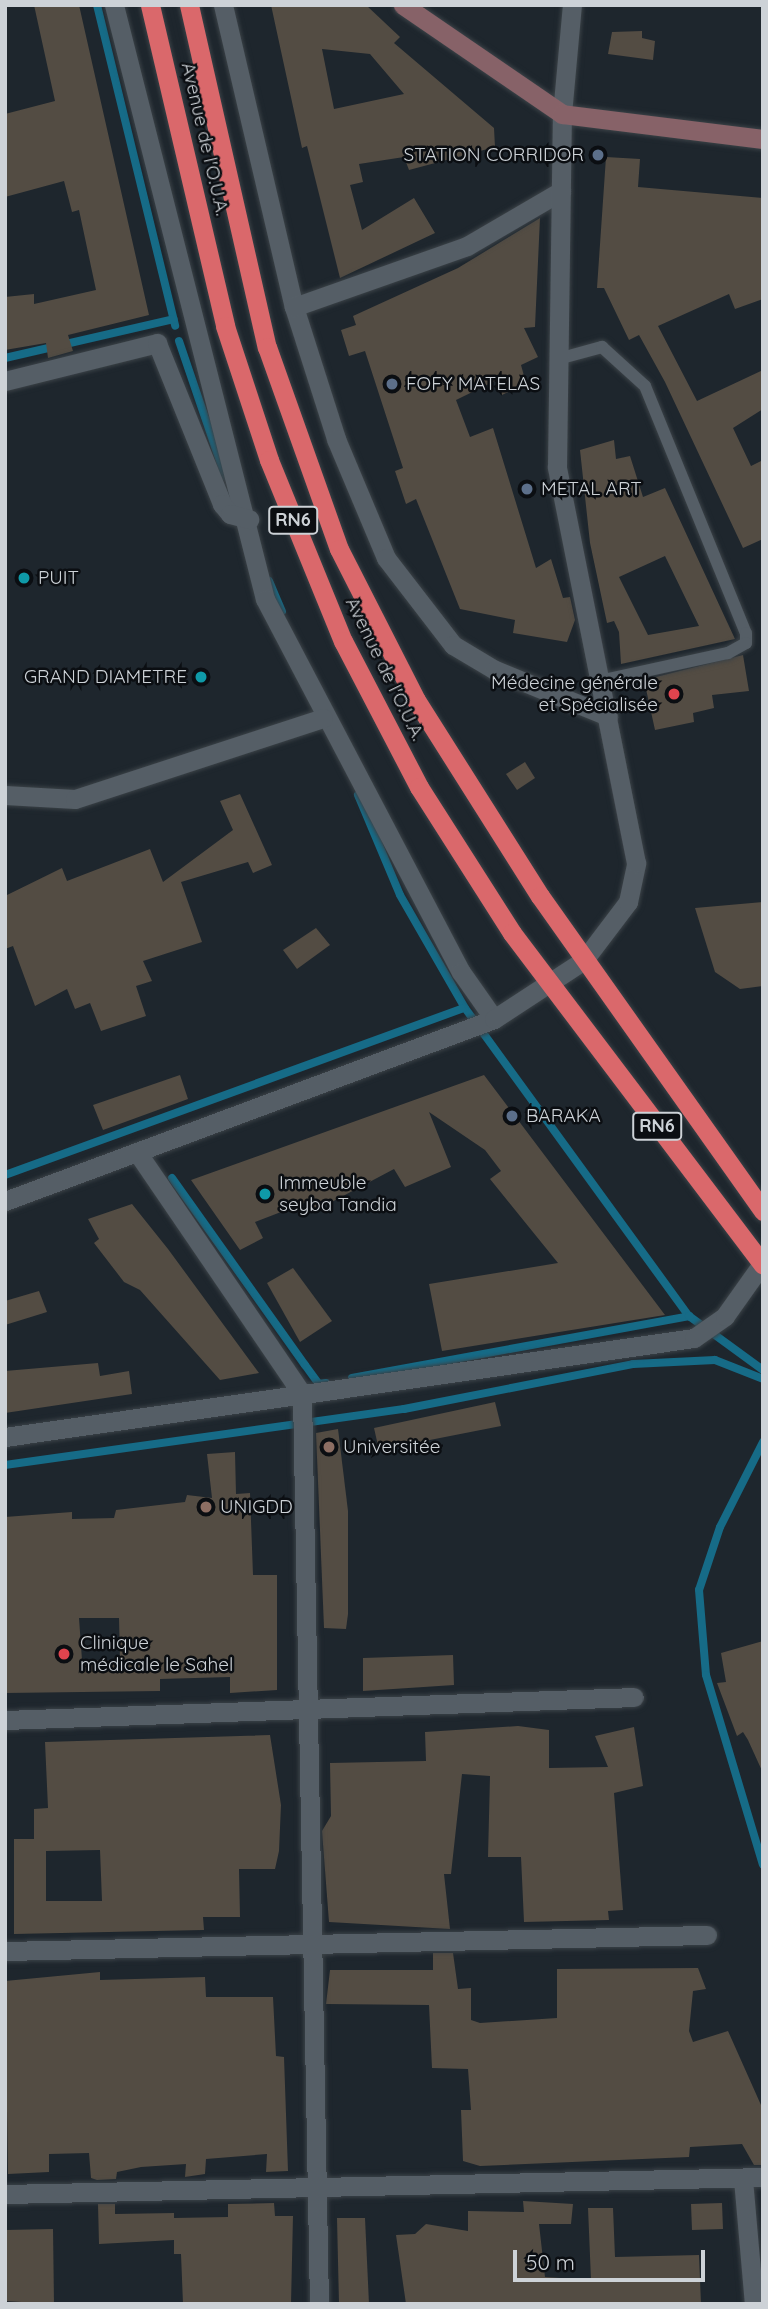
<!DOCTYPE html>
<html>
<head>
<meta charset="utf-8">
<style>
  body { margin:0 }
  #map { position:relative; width:768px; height:2309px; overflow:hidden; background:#1e262d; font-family:Quicksand,sans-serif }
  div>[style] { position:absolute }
  .stream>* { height:8px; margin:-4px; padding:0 4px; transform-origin:4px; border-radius:4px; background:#166b87 }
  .building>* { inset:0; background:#534c43 }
  .roads { filter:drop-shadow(0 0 2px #3b4247) drop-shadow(0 0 2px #3b4247) }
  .service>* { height:12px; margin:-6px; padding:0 6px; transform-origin:6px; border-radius:6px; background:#555e66 }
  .minor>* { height:19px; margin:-9.5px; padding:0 9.5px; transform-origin:9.5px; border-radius:9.5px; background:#555e66 }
  .tertiary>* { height:19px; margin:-9.5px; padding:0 9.5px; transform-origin:9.5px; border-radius:9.5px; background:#555e66 }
  .secondary>* { height:19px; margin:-9.5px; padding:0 9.5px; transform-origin:9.5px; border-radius:9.5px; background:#876268 }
  .trunk>* { height:19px; margin:-9.5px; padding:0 9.5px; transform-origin:9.5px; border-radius:9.5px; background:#da686b }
  .dots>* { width:19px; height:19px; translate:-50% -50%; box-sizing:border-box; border:4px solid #0b0e12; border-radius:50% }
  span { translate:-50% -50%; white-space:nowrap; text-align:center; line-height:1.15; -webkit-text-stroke:5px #0b0e12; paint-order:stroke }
  .shield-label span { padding:2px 5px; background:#0b0e12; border:2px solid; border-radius:5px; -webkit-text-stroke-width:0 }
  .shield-label { font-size:18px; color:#cdd2d7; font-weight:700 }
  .street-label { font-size:19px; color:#cdd2d7 }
  .poi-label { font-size:19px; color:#cdd2d7 }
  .right { translate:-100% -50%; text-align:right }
  .left { translate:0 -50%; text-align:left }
  .frame { position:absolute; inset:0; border:7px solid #cdd2d7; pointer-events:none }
  .scale { position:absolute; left:513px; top:2250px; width:192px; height:32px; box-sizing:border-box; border:4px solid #cdd2d7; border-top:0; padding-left:9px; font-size:21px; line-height:24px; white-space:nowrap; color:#cdd2d7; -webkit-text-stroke:5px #0b0e12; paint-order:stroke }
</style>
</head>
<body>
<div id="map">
  <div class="stream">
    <i style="left:97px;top:5px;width:330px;rotate:76.3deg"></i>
    <i style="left:179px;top:341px;width:143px;rotate:71.2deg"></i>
    <i style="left:5px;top:358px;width:173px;rotate:-13deg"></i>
    <i style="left:269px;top:581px;width:33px;rotate:67deg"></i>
    <i style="left:358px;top:795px;width:108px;rotate:67.2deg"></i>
    <i style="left:400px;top:895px;width:130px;rotate:60.1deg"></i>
    <i style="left:465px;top:1008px;width:381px;rotate:54deg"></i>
    <i style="left:5px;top:1175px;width:489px;rotate:-20deg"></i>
    <i style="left:172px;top:1178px;width:229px;rotate:54.6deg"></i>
    <i style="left:305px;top:1365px;width:24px;rotate:54deg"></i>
    <i style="left:319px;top:1384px;width:7px;rotate:-8deg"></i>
    <i style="left:352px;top:1378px;width:343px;rotate:-10.4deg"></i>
    <i style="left:689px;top:1316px;width:92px;rotate:36.1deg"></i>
    <i style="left:763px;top:1442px;width:95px;rotate:116.8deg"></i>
    <i style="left:720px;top:1527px;width:66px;rotate:108.4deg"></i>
    <i style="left:699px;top:1590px;width:85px;rotate:85.3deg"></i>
    <i style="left:706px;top:1675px;width:198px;rotate:73.3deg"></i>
    <i style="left:5px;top:1465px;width:403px;rotate:-8deg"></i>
    <i style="left:404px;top:1409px;width:233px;rotate:-11.1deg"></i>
    <i style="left:633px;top:1364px;width:82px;rotate:-2.8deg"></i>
    <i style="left:715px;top:1360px;width:52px;rotate:21.6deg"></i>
  </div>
  <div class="building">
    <i style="clip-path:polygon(34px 5px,79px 5px,149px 315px,68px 335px,73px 351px,48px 358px,46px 343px,5px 350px,5px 297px,34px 294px,34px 304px,96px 290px,79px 210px,72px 212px,64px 181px,5px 197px,5px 114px,55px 101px)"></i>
    <i style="clip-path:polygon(evenodd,271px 5px,366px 5px,400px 37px,394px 43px,494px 128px,495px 147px,409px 170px,404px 157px,359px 164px,363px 182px,350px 185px,362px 230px,414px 198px,435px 233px,340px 278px,307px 146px,302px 148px,271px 5px,322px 49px,370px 54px,404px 94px,334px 109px,322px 49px)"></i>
    <i style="clip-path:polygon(642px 31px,642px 38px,655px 41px,653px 60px,608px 54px,612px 32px)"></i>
    <i style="clip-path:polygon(606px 157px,640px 159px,638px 187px,763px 198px,763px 299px,735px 309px,729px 294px,658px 326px,697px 401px,763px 370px,763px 409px,733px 428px,751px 466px,763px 460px,763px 539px,743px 548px,665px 382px,639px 335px,629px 340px,604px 288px,597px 288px)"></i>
    <i style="clip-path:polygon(540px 218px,535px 327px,524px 328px,538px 357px,521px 365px,526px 383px,502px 395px,495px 381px,456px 400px,470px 437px,493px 428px,536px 568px,551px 559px,563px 598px,570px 597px,575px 620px,567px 642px,513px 633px,515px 620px,460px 609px,416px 499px,406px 504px,395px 471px,403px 468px,365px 351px,349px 356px,341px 330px,356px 325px,353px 316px,458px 268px)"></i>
    <i style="clip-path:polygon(evenodd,614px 440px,616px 459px,630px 456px,643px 497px,665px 488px,735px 639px,621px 664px,619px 632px,614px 621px,607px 623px,590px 543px,580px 450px,614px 440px,665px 556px,699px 626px,648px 635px,619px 577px,665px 556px)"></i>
    <i style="clip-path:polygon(743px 655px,749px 691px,712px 695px,714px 708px,693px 713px,694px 722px,655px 730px,644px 680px)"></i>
    <i style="clip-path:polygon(525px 762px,535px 778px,517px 790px,506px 774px)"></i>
    <i style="clip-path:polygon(240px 794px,272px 865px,253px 873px,248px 862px,181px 882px,202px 942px,143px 961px,152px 981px,136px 986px,146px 1016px,101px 1031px,90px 1003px,75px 1009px,67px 989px,35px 1006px,13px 946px,5px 949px,5px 896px,62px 868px,67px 881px,150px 849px,163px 882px,233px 830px,220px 801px)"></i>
    <i style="clip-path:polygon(763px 902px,763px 986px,740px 989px,715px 972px,695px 908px)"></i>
    <i style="clip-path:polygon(316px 928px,330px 945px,297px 969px,283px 950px)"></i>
    <i style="clip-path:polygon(180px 1075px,188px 1099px,103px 1130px,93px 1105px)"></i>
    <i style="clip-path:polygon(484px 1075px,665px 1315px,442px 1351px,429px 1284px,558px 1263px,490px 1179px,501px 1171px,485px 1150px,429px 1112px,451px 1167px,405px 1187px,394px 1169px,311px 1213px,307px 1202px,255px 1222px,263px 1238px,240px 1250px,191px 1180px)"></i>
    <i style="clip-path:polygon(132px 1204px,168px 1249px,259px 1373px,220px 1380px,140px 1290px,124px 1282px,94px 1243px,99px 1239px,88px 1219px)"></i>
    <i style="clip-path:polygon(293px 1268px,332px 1321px,300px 1342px,267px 1283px)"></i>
    <i style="clip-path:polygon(39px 1291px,47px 1312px,5px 1325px,5px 1301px)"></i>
    <i style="clip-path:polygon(98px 1363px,100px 1376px,129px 1371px,132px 1394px,5px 1413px,5px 1371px)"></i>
    <i style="clip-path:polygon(495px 1402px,501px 1426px,379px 1450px,374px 1428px)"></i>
    <i style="clip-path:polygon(338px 1429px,348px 1511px,348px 1614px,346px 1629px,324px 1628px,316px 1433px)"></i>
    <i style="clip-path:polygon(evenodd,235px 1452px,236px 1494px,250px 1493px,253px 1575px,277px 1575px,277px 1690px,230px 1693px,230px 1677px,160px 1679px,160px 1691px,5px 1693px,5px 1517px,72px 1512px,72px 1519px,114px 1518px,116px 1510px,185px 1502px,187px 1495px,212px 1498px,207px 1454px,235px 1452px,79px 1618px,119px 1618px,120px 1661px,82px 1660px,79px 1618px)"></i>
    <i style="clip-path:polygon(763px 1641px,763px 1773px,748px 1740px,743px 1732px,737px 1736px,717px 1683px,726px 1682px,721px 1653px)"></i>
    <i style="clip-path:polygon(453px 1655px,454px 1685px,363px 1691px,363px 1658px)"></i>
    <i style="clip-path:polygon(518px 1726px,549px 1730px,549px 1768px,608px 1767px,595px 1736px,634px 1727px,643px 1786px,614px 1793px,623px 1910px,608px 1911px,609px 1920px,524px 1922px,521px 1857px,488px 1857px,490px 1776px,462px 1774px,451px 1874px,444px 1874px,450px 1929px,329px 1922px,322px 1831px,331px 1816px,330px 1763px,426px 1761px,425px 1732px)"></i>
    <i style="clip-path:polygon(evenodd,270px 1735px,281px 1805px,279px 1851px,275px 1869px,239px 1869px,240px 1917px,203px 1917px,204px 1930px,14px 1934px,14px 1839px,34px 1839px,34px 1809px,48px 1808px,45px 1742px,270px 1735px,100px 1850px,102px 1901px,46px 1901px,46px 1851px,100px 1850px)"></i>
    <i style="clip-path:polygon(433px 1953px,453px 1953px,458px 1989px,471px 1988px,471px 2020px,480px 2023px,557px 2018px,557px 1969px,698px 1968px,706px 1989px,693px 1991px,689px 2031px,693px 2042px,728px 2031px,761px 2105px,763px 2165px,754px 2165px,742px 2144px,690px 2147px,689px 2157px,480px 2166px,463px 2161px,461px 2110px,471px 2110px,468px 2069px,432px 2068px,429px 2005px,326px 2004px,330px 1970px,433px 1970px)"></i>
    <i style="clip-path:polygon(100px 1972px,100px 1980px,205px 1977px,206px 1997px,273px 1997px,276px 2056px,284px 2057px,288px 2171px,266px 2172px,267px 2154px,206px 2159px,205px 2174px,185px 2177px,186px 2164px,141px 2167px,117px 2172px,116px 2179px,97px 2180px,91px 2178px,89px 2153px,49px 2154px,49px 2172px,8px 2174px,5px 1981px)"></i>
    <i style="clip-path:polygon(523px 2201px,573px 2204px,571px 2224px,539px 2224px,545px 2277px,591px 2280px,588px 2208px,613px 2208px,615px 2257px,699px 2255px,701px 2304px,406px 2304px,396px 2235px,415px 2234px,426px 2224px,468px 2231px,468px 2211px,524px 2212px)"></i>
    <i style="clip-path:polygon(274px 2203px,275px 2216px,293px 2216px,291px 2304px,183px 2304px,181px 2254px,174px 2254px,174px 2240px,99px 2244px,98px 2204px,115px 2204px,115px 2214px,174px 2213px,174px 2218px,228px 2217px,228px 2204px)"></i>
    <i style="clip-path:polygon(722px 2203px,723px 2229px,692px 2230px,691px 2204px)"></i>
    <i style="clip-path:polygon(337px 2218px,365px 2218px,369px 2304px,339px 2304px)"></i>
    <i style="clip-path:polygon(53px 2229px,54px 2304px,5px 2301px,5px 2230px)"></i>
  </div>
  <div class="roads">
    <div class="service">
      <i style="left:558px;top:359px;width:46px;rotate:-15.3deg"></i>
      <i style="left:602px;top:347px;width:58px;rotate:42.2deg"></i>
      <i style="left:645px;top:386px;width:267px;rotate:67.8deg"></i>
      <i style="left:746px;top:633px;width:10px;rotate:90deg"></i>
      <i style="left:746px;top:643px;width:21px;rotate:151deg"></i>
      <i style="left:728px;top:653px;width:131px;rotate:167.7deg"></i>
    </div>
    <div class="minor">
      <i style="left:114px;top:5px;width:613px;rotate:75.74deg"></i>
      <i style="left:265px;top:599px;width:421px;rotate:62.3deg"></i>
      <i style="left:461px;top:972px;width:57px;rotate:54.9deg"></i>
      <i style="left:223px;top:5px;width:310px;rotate:76.8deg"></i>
      <i style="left:294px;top:307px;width:139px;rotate:72.3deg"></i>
      <i style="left:336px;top:439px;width:129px;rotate:67.2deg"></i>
      <i style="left:386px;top:558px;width:110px;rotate:52.4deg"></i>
      <i style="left:453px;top:645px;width:49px;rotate:30.8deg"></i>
      <i style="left:495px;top:670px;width:122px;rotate:22.2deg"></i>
      <i style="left:562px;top:114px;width:109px;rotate:-84.8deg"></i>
      <i style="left:294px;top:307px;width:183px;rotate:-19.4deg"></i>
      <i style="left:467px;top:246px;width:109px;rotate:-30.3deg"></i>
      <i style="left:5px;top:381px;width:157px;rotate:-14deg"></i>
      <i style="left:157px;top:343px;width:174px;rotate:68deg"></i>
      <i style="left:222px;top:504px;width:13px;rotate:51deg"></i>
      <i style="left:230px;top:514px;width:20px;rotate:15deg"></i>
      <i style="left:5px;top:795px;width:70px;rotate:3.3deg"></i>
      <i style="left:75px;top:799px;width:261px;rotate:-18.1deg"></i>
      <i style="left:137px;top:1152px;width:293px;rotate:55.7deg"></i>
      <i style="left:302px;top:1394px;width:910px;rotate:88.93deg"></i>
      <i style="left:5px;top:1437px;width:696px;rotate:-8.18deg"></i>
      <i style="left:694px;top:1338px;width:38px;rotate:-35deg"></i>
      <i style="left:725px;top:1316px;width:64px;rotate:-54.6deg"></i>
      <i style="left:5px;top:1720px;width:629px;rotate:-2.09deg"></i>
      <i style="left:5px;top:1951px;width:702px;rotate:-1.31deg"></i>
      <i style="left:743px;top:2179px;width:125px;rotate:85deg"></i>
      <i style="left:5px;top:2194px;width:758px;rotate:-1.28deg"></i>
    </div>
    <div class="tertiary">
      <i style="left:5px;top:1201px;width:522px;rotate:-20.41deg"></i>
      <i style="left:494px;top:1019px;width:108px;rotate:-33.2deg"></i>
      <i style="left:584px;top:960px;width:73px;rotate:-52.8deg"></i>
      <i style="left:628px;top:902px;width:40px;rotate:-78deg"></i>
      <i style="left:636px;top:863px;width:404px;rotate:-101.3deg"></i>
      <i style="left:557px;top:467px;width:353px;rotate:-89.2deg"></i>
    </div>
    <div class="secondary">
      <i style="left:403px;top:5px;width:193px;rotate:34.4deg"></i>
      <i style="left:562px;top:114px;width:203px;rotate:7.1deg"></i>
    </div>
    <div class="trunk">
      <i style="left:150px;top:5px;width:330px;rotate:76.8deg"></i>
      <i style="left:225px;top:326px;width:141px;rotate:71.8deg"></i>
      <i style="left:269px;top:460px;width:196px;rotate:67.8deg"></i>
      <i style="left:343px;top:641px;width:165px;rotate:62.5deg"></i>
      <i style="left:419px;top:787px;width:173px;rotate:57.5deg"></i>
      <i style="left:512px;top:933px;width:416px;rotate:52.9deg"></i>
      <i style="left:189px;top:5px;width:351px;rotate:77.2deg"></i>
      <i style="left:267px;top:347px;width:214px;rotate:70.4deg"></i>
      <i style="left:339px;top:549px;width:169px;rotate:63deg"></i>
      <i style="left:416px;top:700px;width:232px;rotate:57.7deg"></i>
      <i style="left:540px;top:896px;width:386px;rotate:54.7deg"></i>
    </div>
  </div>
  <div class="dots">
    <i style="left:598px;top:155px;background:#5c6f8a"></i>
    <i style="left:392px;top:384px;background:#5c6f8a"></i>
    <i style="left:527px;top:489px;background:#5c6f8a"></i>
    <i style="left:24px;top:578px;background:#0f9aa8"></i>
    <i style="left:201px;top:677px;background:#0f9aa8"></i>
    <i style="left:674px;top:694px;background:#e0444e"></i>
    <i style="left:512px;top:1116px;background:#5c6f8a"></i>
    <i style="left:265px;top:1194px;background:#0f9aa8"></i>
    <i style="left:329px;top:1447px;background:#8d6e63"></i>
    <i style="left:206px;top:1507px;background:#8d6e63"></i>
    <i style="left:64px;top:1654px;background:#e0444e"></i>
  </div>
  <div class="shield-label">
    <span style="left:293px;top:520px">RN6</span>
    <span style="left:657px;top:1126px">RN6</span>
  </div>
  <div class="street-label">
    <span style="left:205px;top:139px;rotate:77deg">Avenue de l'O.U.A.</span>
    <span style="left:385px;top:669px;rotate:64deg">Avenue de l'O.U.A.</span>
  </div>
  <div class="poi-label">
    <span class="right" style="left:584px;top:155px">STATION CORRIDOR</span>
    <span class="left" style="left:406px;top:384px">FOFY MATELAS</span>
    <span class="left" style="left:541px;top:489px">METAL ART</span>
    <span class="left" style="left:38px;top:578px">PUIT</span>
    <span class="right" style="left:187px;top:677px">GRAND DIAMETRE</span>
    <span class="right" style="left:658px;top:694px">Médecine générale<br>et Spécialisée</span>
    <span class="left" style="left:526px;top:1116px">BARAKA</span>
    <span class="left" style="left:279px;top:1194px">Immeuble<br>seyba Tandia</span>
    <span class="left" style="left:343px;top:1447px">Universitée</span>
    <span class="left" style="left:220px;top:1507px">UNIGDD</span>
    <span class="left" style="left:80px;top:1654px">Clinique<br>médicale le Sahel</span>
  </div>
  <div class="frame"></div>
  <div class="scale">50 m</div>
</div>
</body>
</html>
